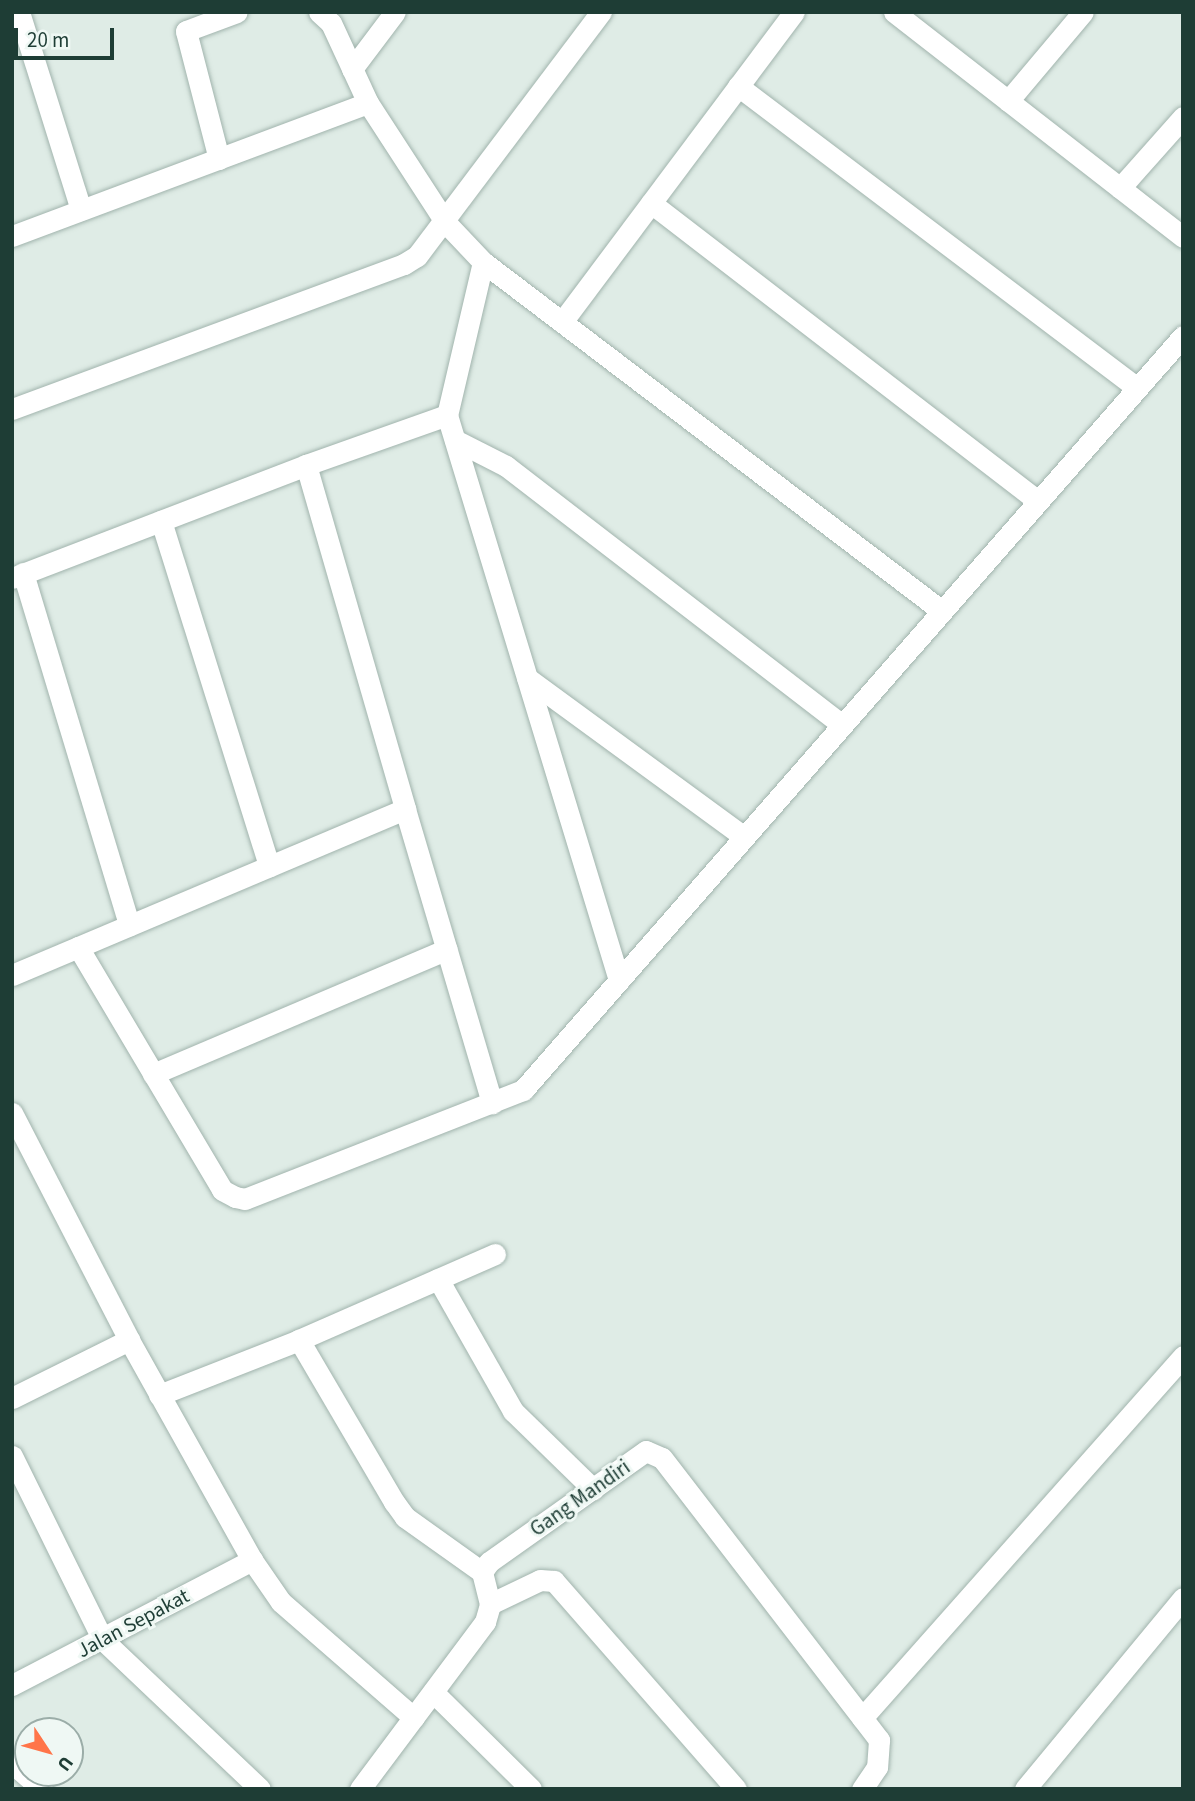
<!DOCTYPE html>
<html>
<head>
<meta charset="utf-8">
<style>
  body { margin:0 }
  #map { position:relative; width:1195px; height:1801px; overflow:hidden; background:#dfece6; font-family:"Source Sans 3",sans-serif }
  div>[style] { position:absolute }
  .roads { filter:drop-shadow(0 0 2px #a1b4ad) drop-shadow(0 0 2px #a1b4ad) }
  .street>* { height:21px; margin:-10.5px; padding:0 10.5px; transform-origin:10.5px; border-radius:10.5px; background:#fff }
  span { translate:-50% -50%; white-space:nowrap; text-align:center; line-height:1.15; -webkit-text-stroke:6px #eff8f4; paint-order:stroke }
  .street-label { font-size:21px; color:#1e3d35 }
  .frame { position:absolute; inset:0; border:14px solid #1e3d35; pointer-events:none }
  .north { position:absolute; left:14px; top:1717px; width:70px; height:70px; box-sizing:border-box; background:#eff8f4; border:2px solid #9bada8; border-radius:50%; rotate:126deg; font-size:19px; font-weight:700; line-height:28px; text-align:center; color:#1e3d35 }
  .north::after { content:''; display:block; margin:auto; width:24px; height:32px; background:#ff7549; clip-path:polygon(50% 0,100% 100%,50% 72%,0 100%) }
  .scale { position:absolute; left:14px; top:28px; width:100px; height:32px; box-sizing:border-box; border:4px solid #1e3d35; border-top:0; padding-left:9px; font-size:21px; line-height:24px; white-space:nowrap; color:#1e3d35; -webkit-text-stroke:5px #eff8f4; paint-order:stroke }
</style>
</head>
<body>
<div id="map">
  <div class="roads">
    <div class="street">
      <i style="left:19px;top:12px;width:207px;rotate:72.6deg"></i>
      <i style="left:319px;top:12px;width:16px;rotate:43deg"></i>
      <i style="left:331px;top:23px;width:88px;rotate:65.2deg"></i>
      <i style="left:894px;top:12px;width:366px;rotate:37.9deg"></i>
      <i style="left:352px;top:69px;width:71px;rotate:-53deg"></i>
      <i style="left:738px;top:86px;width:500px;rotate:37.12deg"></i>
      <i style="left:1008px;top:101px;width:116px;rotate:-49.9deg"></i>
      <i style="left:219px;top:159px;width:132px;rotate:-104.5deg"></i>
      <i style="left:186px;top:31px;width:54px;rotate:-20.4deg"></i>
      <i style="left:1120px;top:188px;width:95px;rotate:-48.4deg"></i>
      <i style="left:651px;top:203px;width:488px;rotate:37.6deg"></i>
      <i style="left:12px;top:236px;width:380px;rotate:-20.5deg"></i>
      <i style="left:368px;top:103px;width:143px;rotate:57deg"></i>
      <i style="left:446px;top:223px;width:54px;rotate:46.5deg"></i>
      <i style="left:483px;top:262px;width:157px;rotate:103.2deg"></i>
      <i style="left:447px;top:415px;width:150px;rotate:160.5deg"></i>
      <i style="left:483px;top:262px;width:577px;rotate:37.25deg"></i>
      <i style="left:562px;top:322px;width:387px;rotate:-53.2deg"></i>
      <i style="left:12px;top:409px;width:418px;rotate:-20.3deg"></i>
      <i style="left:404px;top:264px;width:15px;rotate:-32deg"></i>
      <i style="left:417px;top:256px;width:306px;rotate:-53deg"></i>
      <i style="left:447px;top:415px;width:591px;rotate:73.07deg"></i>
      <i style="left:455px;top:440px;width:57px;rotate:27deg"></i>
      <i style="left:506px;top:466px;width:424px;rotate:37.6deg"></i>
      <i style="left:161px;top:521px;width:362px;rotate:72.6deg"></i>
      <i style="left:23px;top:573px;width:368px;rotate:73.2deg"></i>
      <i style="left:12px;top:578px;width:315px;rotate:-21deg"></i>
      <i style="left:306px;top:465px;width:358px;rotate:73.9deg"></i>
      <i style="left:405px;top:809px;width:427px;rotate:157.1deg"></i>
      <i style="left:527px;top:678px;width:269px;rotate:36.2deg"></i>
      <i style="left:405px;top:809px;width:307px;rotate:73.5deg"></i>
      <i style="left:78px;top:947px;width:282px;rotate:59.3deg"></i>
      <i style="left:222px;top:1190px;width:15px;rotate:28deg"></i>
      <i style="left:235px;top:1197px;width:10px;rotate:11deg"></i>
      <i style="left:245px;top:1199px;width:299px;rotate:-21.4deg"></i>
      <i style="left:523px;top:1090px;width:1002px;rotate:-48.8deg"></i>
      <i style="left:153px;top:1074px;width:319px;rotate:-23deg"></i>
      <i style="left:12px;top:1113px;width:255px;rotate:62.7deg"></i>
      <i style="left:129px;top:1340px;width:252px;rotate:60.8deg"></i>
      <i style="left:252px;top:1560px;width:51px;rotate:55.4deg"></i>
      <i style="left:281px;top:1602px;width:176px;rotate:41.1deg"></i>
      <i style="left:438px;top:1279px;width:152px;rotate:60.4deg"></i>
      <i style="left:513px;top:1411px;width:112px;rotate:44.3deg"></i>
      <i style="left:159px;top:1395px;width:150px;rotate:-21.4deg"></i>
      <i style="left:12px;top:1398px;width:131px;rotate:-26.4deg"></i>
      <i style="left:12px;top:1456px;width:205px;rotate:63.7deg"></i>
      <i style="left:103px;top:1640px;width:216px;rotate:43.5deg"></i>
      <i style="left:482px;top:1572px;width:95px;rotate:-144.5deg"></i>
      <i style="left:405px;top:1517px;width:19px;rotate:-126deg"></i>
      <i style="left:394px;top:1502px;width:188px;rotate:-120.4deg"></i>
      <i style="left:299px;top:1340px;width:214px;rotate:-23.7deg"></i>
      <i style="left:490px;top:1604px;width:55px;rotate:-25.6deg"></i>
      <i style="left:540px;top:1580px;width:14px;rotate:4deg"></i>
      <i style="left:554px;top:1581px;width:276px;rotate:48.8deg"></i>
      <i style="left:12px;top:1685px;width:271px;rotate:-27.5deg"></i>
      <i style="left:433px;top:1692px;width:138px;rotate:44.7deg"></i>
      <i style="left:862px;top:1718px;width:484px;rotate:-48.4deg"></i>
      <i style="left:12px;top:1763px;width:40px;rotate:41deg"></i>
      <i style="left:360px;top:1789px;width:209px;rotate:-53.2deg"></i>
      <i style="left:485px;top:1622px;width:19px;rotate:-74deg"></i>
      <i style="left:490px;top:1604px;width:33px;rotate:-104deg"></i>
      <i style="left:482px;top:1572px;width:12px;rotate:-55deg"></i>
      <i style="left:489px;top:1562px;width:192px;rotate:-35.3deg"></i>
      <i style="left:646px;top:1451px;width:17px;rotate:24deg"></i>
      <i style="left:662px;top:1458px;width:356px;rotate:52.4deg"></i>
      <i style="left:879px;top:1740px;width:27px;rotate:94deg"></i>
      <i style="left:877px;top:1767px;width:27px;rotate:124deg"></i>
      <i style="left:1025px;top:1789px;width:248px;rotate:-50.4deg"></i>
    </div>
  </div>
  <div class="street-label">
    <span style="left:580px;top:1498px;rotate:-35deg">Gang Mandiri</span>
    <span style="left:133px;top:1623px;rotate:-28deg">Jalan Sepakat</span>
  </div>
  <div class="frame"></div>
  <div class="north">U</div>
  <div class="scale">20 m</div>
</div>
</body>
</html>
